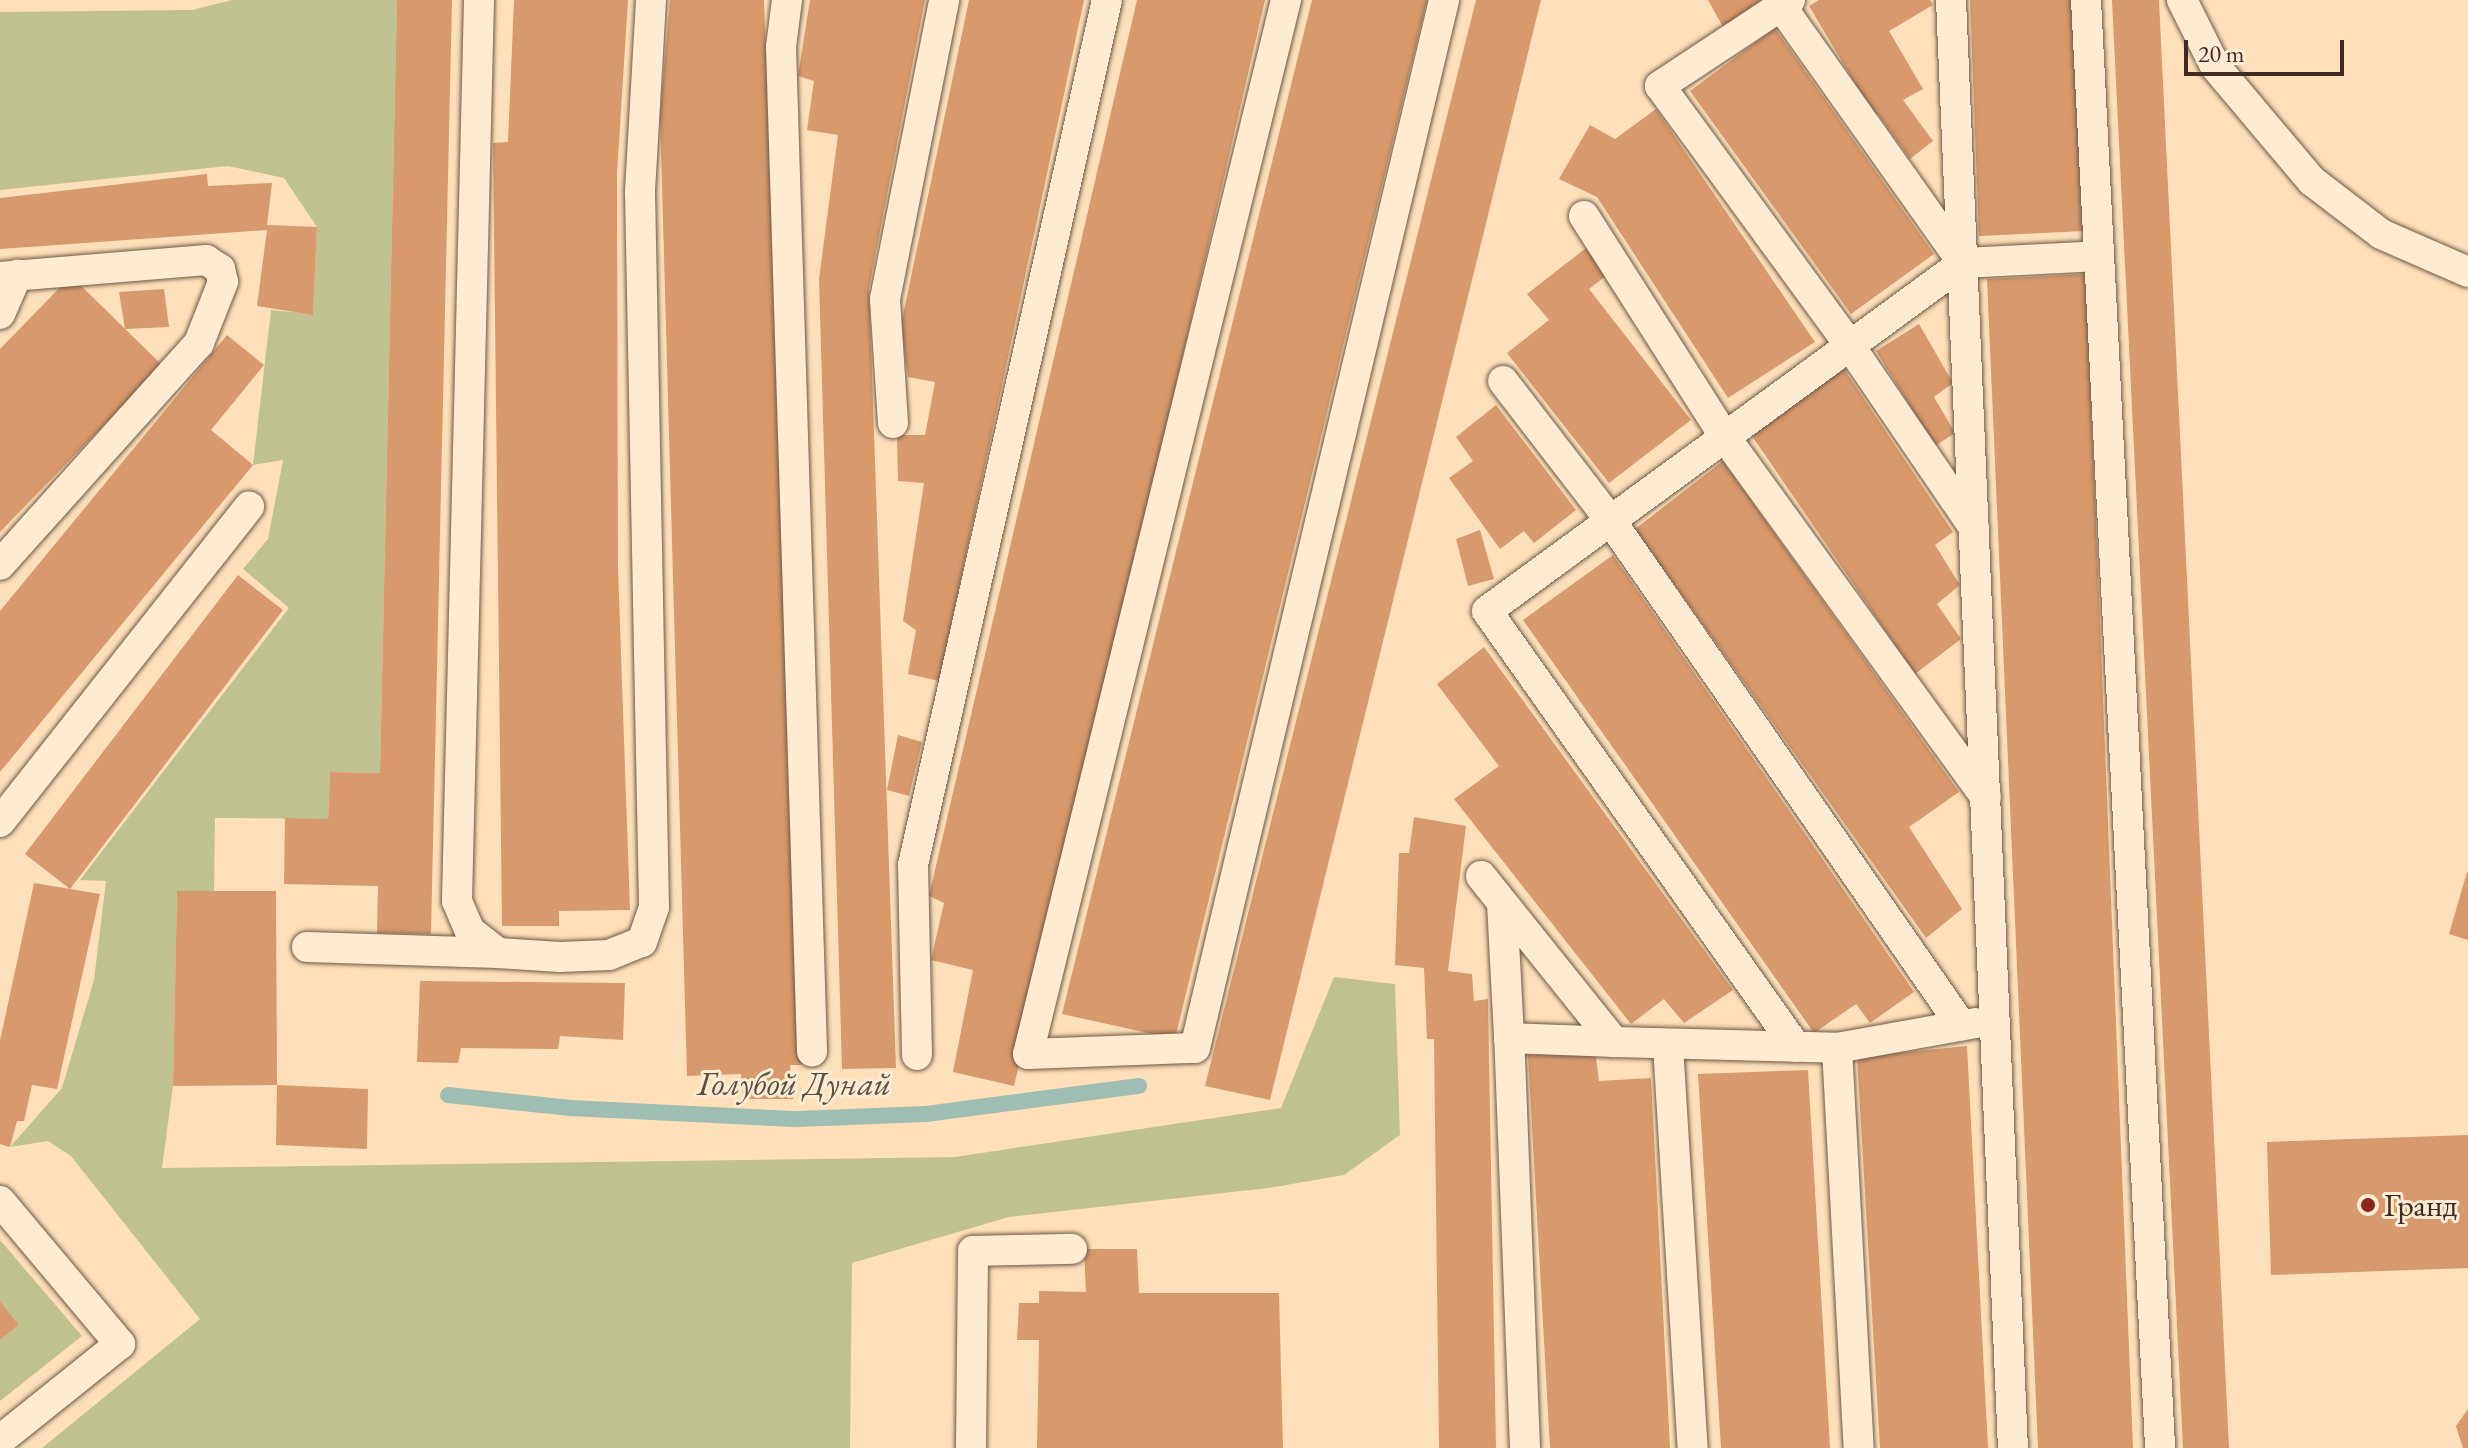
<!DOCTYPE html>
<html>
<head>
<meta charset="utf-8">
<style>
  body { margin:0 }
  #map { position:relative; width:2468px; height:1448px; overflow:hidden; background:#fde0b9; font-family:"EB Garamond",serif }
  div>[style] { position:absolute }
  .green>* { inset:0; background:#bfc28f }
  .stream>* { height:16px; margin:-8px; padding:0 8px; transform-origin:8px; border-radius:8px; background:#9fbdb3 }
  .building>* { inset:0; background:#d8996c }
  .roads { filter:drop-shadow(0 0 2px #6e5848) drop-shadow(0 0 2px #6e5848) }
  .service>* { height:30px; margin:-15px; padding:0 15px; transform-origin:15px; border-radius:15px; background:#feebd2 }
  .dots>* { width:22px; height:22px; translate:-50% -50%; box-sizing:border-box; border:4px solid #feebd2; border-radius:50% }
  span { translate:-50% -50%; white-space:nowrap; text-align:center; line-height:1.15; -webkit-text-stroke:6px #feebd2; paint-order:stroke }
  .poi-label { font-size:32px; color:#3f2b23 }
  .left { translate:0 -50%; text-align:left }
  .water-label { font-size:34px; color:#575047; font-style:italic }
  .scale { position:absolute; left:2184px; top:40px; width:160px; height:36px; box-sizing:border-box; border:4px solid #3f2b23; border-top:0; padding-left:10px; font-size:24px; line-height:28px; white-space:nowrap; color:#3f2b23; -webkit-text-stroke:6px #feebd2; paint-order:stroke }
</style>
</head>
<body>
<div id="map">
  <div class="green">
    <i style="clip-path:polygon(232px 0,397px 0,380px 773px,330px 772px,328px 819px,215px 818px,214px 892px,177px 891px,173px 1086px,162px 1168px,955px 1157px,1281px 1108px,1334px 977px,1395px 984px,1400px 1135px,1344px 1175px,1268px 1188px,1009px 1217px,852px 1263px,850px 1448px,42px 1448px,200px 1319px,71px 1156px,48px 1141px,10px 1147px,62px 1088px,94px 980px,106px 881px,80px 880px,289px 608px,243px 569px,268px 539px,283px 460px,253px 465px,271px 310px,313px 314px,317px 227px,284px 178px,228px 166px,0 190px,0 12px,192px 10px)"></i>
    <i style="clip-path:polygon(0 1240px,82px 1336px,0 1401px,0 1340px,19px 1325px,0 1301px)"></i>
  </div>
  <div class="stream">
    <i style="left:448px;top:1095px;width:123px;rotate:6.1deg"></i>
    <i style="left:570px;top:1108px;width:228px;rotate:2.8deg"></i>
    <i style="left:798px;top:1119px;width:128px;rotate:-2.2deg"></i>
    <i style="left:926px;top:1114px;width:215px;rotate:-7.5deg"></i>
  </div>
  <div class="building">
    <i style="clip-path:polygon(397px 0,452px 0,431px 934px,377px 933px,378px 886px,284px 884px,285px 818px,328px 819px,330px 772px,380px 773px)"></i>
    <i style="clip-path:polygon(514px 0,628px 0,617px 174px,618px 568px,630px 910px,559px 911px,559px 926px,502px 926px,493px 143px,508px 142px)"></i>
    <i style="clip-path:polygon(670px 0,764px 0,802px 1065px,790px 1065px,793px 1099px,743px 1099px,741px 1074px,687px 1076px,660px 114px)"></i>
    <i style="clip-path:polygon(810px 0,925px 0,869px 288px,896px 1068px,842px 1069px,819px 279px,838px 135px,807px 130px,814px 81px,798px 76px)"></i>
    <i style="clip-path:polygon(969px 0,1084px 0,939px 681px,908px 674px,916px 630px,903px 621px,924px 483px,898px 481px,897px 435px,925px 435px,935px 382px,908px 377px,901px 325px)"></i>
    <i style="clip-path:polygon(1137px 0,1265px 0,1014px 1086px,953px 1072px,973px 970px,931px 960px,944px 903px,929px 896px)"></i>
    <i style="clip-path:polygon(1312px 0,1427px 0,1175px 1039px,1062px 1014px)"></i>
    <i style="clip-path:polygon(1476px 0,1541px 0,1270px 1100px,1205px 1086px)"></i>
    <i style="clip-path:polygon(1708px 0,1765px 0,1723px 27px)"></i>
    <i style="clip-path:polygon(1819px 0,1930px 0,1933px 5px,1889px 31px,1923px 89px,1903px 100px,1933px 141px,1910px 159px,1878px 114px,1875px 117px,1809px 6px)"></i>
    <i style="clip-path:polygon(1970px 0,2076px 0,2085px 231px,1979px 236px)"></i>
    <i style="clip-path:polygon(2112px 0,2159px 0,2229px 1448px,2183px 1448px)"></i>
    <i style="clip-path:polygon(1775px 28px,1934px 254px,1851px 314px,1690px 91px)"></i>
    <i style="clip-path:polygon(1656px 109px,1815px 342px,1728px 398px,1597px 197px,1559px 179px,1590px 125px,1615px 139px)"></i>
    <i style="clip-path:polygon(207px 174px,208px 186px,272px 183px,267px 225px,317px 227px,313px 315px,257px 306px,267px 230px,0 249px,0 198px)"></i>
    <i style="clip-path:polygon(1586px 248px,1607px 275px,1589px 289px,1691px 420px,1609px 483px,1507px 353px,1549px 320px,1527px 294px)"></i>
    <i style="clip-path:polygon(2086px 274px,2133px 1448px,2038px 1448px,1987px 279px)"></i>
    <i style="clip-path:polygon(71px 276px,162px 365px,0 532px,0 349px)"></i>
    <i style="clip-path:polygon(164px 289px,169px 327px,125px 329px,119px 292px)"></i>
    <i style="clip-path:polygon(1919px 324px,1953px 383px,1934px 397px,1955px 433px,1935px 446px,1876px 351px)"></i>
    <i style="clip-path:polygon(227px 335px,264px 365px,211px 430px,253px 465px,0 772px,0 611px)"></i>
    <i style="clip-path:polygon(1844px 369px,1953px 532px,1935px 545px,1960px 585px,1937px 604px,1961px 639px,1915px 674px,1750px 433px)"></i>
    <i style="clip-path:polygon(1496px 405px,1576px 510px,1534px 543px,1524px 531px,1500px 549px,1449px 478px,1473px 461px,1456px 437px)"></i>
    <i style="clip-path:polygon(1723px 461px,1959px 792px,1909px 827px,1962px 909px,1926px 938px,1635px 529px)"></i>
    <i style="clip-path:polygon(1480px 530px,1494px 579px,1468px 586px,1456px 539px)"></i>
    <i style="clip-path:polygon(1613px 555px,1914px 992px,1870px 1023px,1856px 1004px,1814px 1033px,1523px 620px)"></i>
    <i style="clip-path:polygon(238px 575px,283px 610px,70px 889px,100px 894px,57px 1089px,32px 1085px,24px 1121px,17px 1121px,10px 1147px,0 1144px,0 1041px,34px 883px,70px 889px,25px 854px)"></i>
    <i style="clip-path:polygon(1484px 647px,1733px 990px,1684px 1023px,1664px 999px,1631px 1024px,1454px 799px,1499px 766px,1437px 684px)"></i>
    <i style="clip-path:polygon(898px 735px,922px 742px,909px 796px,887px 790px)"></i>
    <i style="clip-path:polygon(1414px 817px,1466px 826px,1448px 971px,1472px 974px,1474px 1001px,1488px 999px,1496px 1448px,1439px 1448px,1434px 1039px,1427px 1039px,1424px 968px,1395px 965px,1399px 853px,1409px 853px)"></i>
    <i style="clip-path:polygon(2467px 872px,2468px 873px,2468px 940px,2449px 934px)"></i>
    <i style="clip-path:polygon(177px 891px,276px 891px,277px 1085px,173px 1086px)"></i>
    <i style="clip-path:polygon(420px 981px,625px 983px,623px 1040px,560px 1036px,558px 1049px,461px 1048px,458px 1063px,417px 1062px)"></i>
    <i style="clip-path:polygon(1967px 1046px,1988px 1448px,1880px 1448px,1857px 1057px)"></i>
    <i style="clip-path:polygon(1595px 1051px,1599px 1081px,1651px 1078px,1670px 1448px,1550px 1448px,1528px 1055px)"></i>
    <i style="clip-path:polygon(1808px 1070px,1830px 1448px,1721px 1448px,1698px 1074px)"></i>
    <i style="clip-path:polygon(277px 1085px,368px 1089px,367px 1149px,276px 1145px)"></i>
    <i style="clip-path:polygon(2468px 1135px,2468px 1268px,2271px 1275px,2267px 1142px)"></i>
    <i style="clip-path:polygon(1084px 1249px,1137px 1249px,1139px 1293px,1279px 1293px,1283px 1448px,1037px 1448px,1039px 1340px,1017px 1340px,1019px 1303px,1039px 1303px,1039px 1291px,1086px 1292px)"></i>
    <i style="clip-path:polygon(0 1301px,19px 1325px,0 1340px)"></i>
    <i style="clip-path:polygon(2468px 1409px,2468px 1448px,2463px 1448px,2456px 1426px)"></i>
  </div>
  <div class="roads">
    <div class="service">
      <i style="left:479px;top:0;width:901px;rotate:91.4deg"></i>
      <i style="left:457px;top:901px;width:33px;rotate:67deg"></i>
      <i style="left:470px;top:931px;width:36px;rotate:38deg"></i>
      <i style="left:498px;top:953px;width:62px;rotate:3.7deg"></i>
      <i style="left:560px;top:957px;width:49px;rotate:-2.3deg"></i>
      <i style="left:609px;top:955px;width:35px;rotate:-22deg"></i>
      <i style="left:642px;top:942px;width:37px;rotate:-71deg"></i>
      <i style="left:654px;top:907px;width:716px;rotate:-91.12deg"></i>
      <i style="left:640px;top:191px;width:191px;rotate:-86.7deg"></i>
      <i style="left:787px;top:0;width:47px;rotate:97.3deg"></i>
      <i style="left:781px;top:47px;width:1005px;rotate:88.23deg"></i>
      <i style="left:1286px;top:0;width:1085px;rotate:103.75deg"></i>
      <i style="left:1028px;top:1054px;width:167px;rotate:-2.1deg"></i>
      <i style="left:1195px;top:1048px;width:1077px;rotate:-76.63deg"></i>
      <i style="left:1790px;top:0;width:156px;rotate:146.5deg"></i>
      <i style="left:1660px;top:86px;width:322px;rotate:53.8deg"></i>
      <i style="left:1850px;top:346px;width:220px;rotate:55.7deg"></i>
      <i style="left:1951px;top:0;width:1449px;rotate:87.55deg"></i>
      <i style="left:2086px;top:0;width:1450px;rotate:87.07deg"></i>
      <i style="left:2182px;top:0;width:74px;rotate:63.4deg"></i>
      <i style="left:2215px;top:66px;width:150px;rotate:49.9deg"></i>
      <i style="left:2312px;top:181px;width:87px;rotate:37.5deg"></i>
      <i style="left:2381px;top:234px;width:95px;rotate:23.6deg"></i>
      <i style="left:1781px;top:6px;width:315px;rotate:54.7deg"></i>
      <i style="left:1584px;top:216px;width:262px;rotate:57.5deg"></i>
      <i style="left:1725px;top:437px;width:445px;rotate:54.1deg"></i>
      <i style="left:0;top:277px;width:207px;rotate:-4.7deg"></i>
      <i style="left:206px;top:260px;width:17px;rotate:33deg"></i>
      <i style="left:220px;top:269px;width:13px;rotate:77deg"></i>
      <i style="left:223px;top:282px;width:66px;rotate:111.5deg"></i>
      <i style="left:199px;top:343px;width:298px;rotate:131.9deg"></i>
      <i style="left:0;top:314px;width:43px;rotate:-66.4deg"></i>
      <i style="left:1503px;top:381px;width:177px;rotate:52.4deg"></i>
      <i style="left:1611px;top:521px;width:614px;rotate:55.22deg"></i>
      <i style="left:893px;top:423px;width:124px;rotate:-93.7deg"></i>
      <i style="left:885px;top:299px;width:305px;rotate:-78.8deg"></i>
      <i style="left:0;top:822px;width:402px;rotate:-51.7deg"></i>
      <i style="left:1481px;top:876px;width:213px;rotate:51.3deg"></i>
      <i style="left:1614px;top:1042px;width:223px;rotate:1.5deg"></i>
      <i style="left:1837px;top:1048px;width:141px;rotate:-10.2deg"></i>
      <i style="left:1502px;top:903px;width:135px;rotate:87deg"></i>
      <i style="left:307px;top:947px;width:191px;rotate:1.8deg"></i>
      <i style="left:1668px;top:1045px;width:404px;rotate:86.5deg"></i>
      <i style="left:1796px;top:1047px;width:534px;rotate:-125.33deg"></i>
      <i style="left:1487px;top:611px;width:590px;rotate:-36.17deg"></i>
      <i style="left:1963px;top:263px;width:136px;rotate:-2.9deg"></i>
      <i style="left:1837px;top:1048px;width:401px;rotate:86.9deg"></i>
      <i style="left:917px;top:1055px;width:190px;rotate:-91.2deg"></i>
      <i style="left:913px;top:865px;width:886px;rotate:-77.36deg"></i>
      <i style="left:0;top:1201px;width:187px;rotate:50deg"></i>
      <i style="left:120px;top:1344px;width:154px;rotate:141.3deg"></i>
      <i style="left:971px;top:1448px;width:197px;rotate:-89.4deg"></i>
      <i style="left:973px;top:1251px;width:99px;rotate:-1.2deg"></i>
      <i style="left:1525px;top:1448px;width:410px;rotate:-92.2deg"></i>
      <i style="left:1509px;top:1038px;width:105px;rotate:2.2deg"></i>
    </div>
  </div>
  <div class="dots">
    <i style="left:2368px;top:1205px;background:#8f2418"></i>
  </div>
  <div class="poi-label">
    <span class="left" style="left:2384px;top:1205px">Гранд</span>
  </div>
  <div class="water-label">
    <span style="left:794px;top:1084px">Голубой Дунай</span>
  </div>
  <div class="scale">20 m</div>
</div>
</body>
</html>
